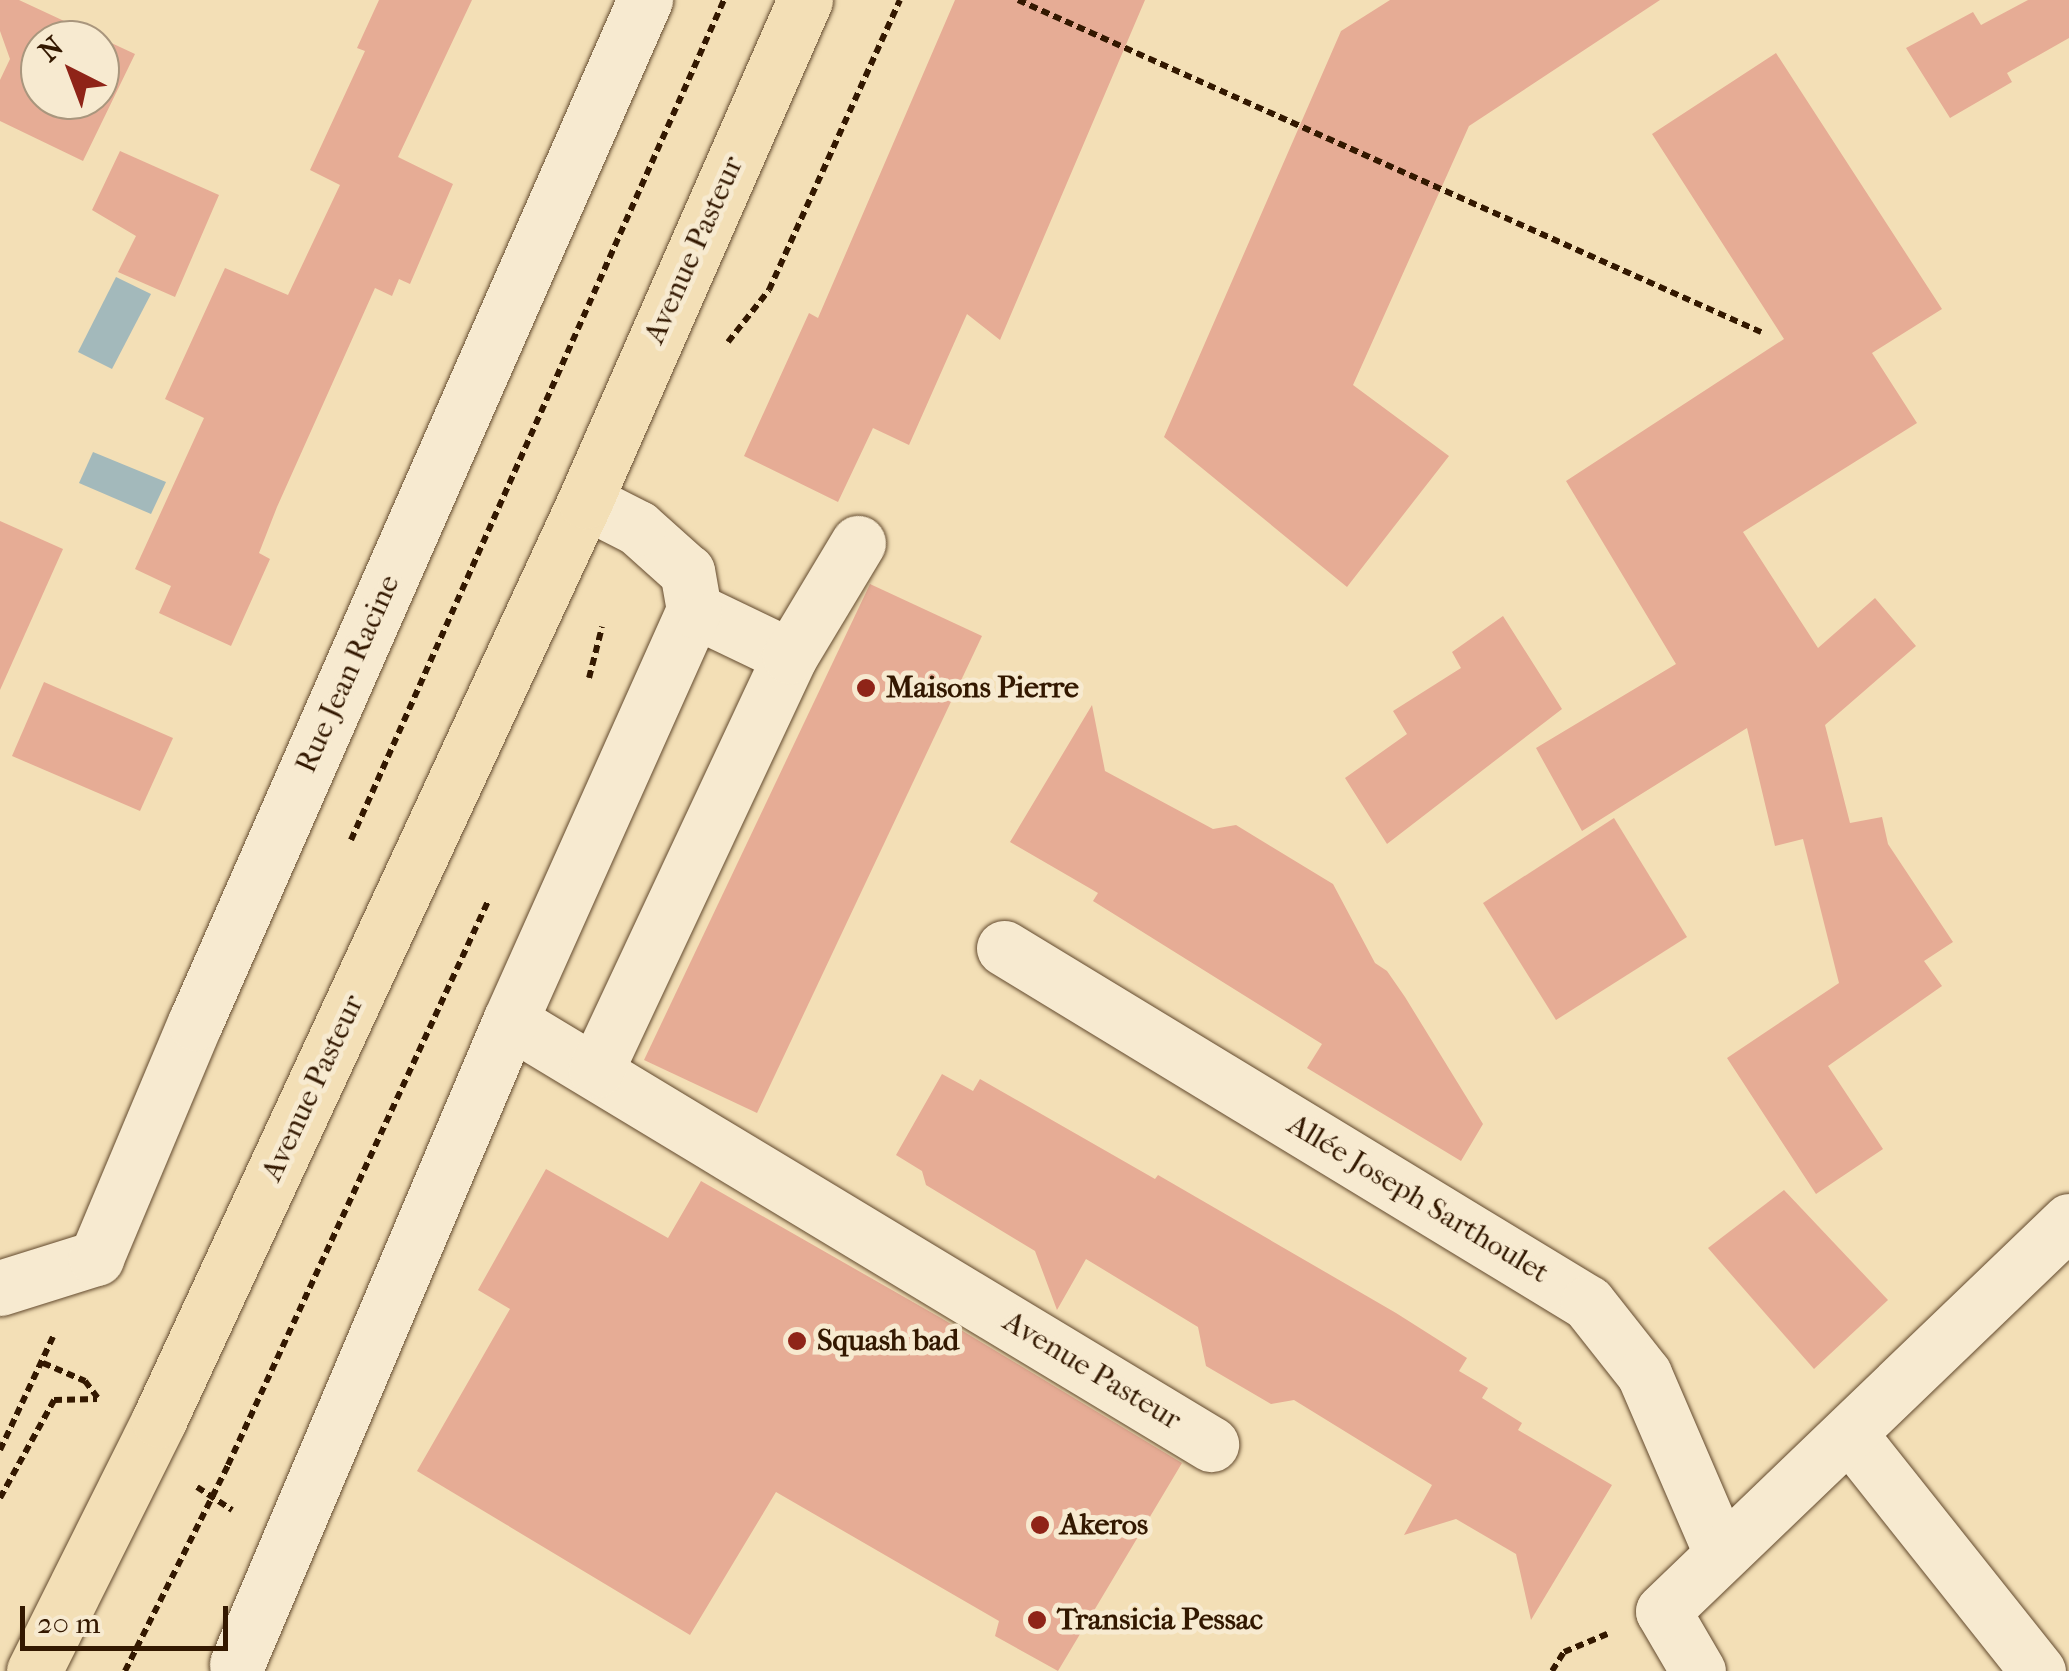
<!DOCTYPE html>
<html>
<head>
<meta charset="utf-8">
<style>
  body { margin:0 }
  #map { position:relative; width:2069px; height:1671px; overflow:hidden; background:#f3dfb6; font-family:"IM FELL French Canon",serif }
  div>[style] { position:absolute }
  .water>* { inset:0; background:#a3b9bb }
  .building>* { inset:0; background:#e6ac95 }
  .path>* { height:6px; margin-top:-3px; transform-origin:0; background:repeating-linear-gradient(90deg,#331800 0 8px,transparent 0 13px) }
  .roads { filter:drop-shadow(0 0 2px #634a2e) drop-shadow(0 0 2px #634a2e) }
  .minor>* { height:55px; margin:-27.5px; padding:0 27.5px; transform-origin:27.5px; border-radius:27.5px; background:#f7ead0 }
  .major>* { height:55px; margin:-27.5px; padding:0 27.5px; transform-origin:27.5px; border-radius:27.5px; background:#f3dfb6 }
  .dots>* { width:28px; height:28px; translate:-50% -50%; box-sizing:border-box; border:5px solid #f7ead0; border-radius:50% }
  span { translate:-50% -50%; white-space:nowrap; text-align:center; line-height:1.15; -webkit-text-stroke:10px #f7ead0; paint-order:stroke }
  .street-label { font-size:30px; color:#331800 }
  .poi-label { font-size:30px; color:#331800; font-weight:700 }
  .left { translate:0 -50%; text-align:left }
  .north { position:absolute; left:20px; top:20px; width:100px; height:100px; box-sizing:border-box; background:#f7ead0; border:2px solid #a9967d; border-radius:50%; rotate:318deg; font-size:28px; font-weight:700; line-height:40px; text-align:center; color:#331800 }
  .north::after { content:''; display:block; margin:auto; width:35px; height:45px; background:#8f2418; clip-path:polygon(50% 0,100% 100%,50% 72%,0 100%) }
  .scale { position:absolute; left:20px; top:1606px; width:208px; height:45px; box-sizing:border-box; border:5px solid #331800; border-top:0; padding-left:12px; font-size:30px; line-height:35px; white-space:nowrap; color:#331800; -webkit-text-stroke:8px #f7ead0; paint-order:stroke }
</style>
</head>
<body>
<div id="map">
  <div class="water">
    <i style="clip-path:polygon(116px 277px,151px 294px,112px 369px,78px 352px)"></i>
    <i style="clip-path:polygon(93px 452px,166px 482px,151px 514px,79px 483px)"></i>
  </div>
  <div class="building">
    <i style="clip-path:polygon(evenodd,0 0,19px 0,135px 54px,83px 161px,0 121px,0 80px,10px 59px,0 31px,0 0,40px 40px,100px 40px,100px 100px,40px 100px,40px 40px)"></i>
    <i style="clip-path:polygon(379px 0,472px 0,398px 157px,453px 184px,410px 284px,399px 279px,392px 296px,375px 288px,277px 507px,259px 553px,270px 559px,231px 646px,159px 613px,171px 586px,135px 569px,204px 418px,165px 399px,225px 268px,288px 295px,340px 185px,310px 170px,365px 51px,357px 48px)"></i>
    <i style="clip-path:polygon(955px 0,1145px 0,1000px 340px,967px 314px,909px 445px,873px 428px,838px 502px,744px 456px,809px 313px,818px 318px)"></i>
    <i style="clip-path:polygon(1390px 0,1660px 0,1469px 126px,1353px 385px,1449px 456px,1347px 587px,1164px 437px,1341px 31px)"></i>
    <i style="clip-path:polygon(2028px 0,2069px 0,2069px 38px,2007px 73px,2012px 82px,1950px 118px,1906px 48px,1973px 12px,1981px 25px)"></i>
    <i style="clip-path:polygon(1776px 53px,1942px 309px,1872px 353px,1917px 423px,1743px 532px,1818px 648px,1875px 598px,1916px 646px,1825px 725px,1850px 823px,1882px 817px,1888px 844px,1953px 942px,1924px 961px,1942px 986px,1828px 1066px,1883px 1149px,1816px 1194px,1727px 1058px,1839px 983px,1803px 839px,1775px 846px,1747px 728px,1582px 831px,1536px 748px,1676px 664px,1566px 481px,1784px 339px,1652px 134px)"></i>
    <i style="clip-path:polygon(120px 151px,219px 195px,175px 297px,118px 272px,136px 236px,92px 210px)"></i>
    <i style="clip-path:polygon(0 521px,63px 549px,0 690px)"></i>
    <i style="clip-path:polygon(870px 584px,982px 636px,757px 1113px,644px 1060px)"></i>
    <i style="clip-path:polygon(1503px 616px,1562px 709px,1387px 844px,1345px 778px,1407px 734px,1393px 711px,1461px 668px,1452px 652px)"></i>
    <i style="clip-path:polygon(44px 682px,173px 738px,140px 811px,12px 756px)"></i>
    <i style="clip-path:polygon(1092px 705px,1105px 771px,1213px 829px,1236px 825px,1333px 884px,1375px 963px,1387px 971px,1405px 997px,1483px 1124px,1461px 1161px,1307px 1068px,1322px 1044px,1093px 901px,1098px 893px,1010px 842px)"></i>
    <i style="clip-path:polygon(1614px 818px,1687px 937px,1556px 1020px,1483px 903px)"></i>
    <i style="clip-path:polygon(942px 1074px,973px 1091px,980px 1079px,1155px 1179px,1158px 1175px,1396px 1313px,1467px 1358px,1459px 1371px,1488px 1388px,1482px 1398px,1522px 1423px,1518px 1430px,1612px 1485px,1531px 1620px,1516px 1554px,1456px 1519px,1404px 1535px,1432px 1485px,1294px 1400px,1271px 1404px,1206px 1366px,1198px 1327px,1086px 1259px,1057px 1310px,1035px 1251px,926px 1185px,922px 1171px,896px 1155px)"></i>
    <i style="clip-path:polygon(546px 1169px,668px 1238px,701px 1181px,941px 1318px,1182px 1463px,1058px 1671px,995px 1636px,999px 1621px,776px 1492px,690px 1635px,417px 1471px,510px 1309px,478px 1290px)"></i>
    <i style="clip-path:polygon(1784px 1190px,1888px 1300px,1814px 1369px,1708px 1248px)"></i>
  </div>
  <div class="path">
    <i style="left:1018px;top:0;width:814px;rotate:24.08deg"></i>
    <i style="left:728px;top:342px;width:66px;rotate:-51.7deg"></i>
    <i style="left:769px;top:290px;width:318px;rotate:-65.7deg"></i>
    <i style="left:589px;top:678px;width:53px;rotate:-75.7deg"></i>
    <i style="left:351px;top:840px;width:919px;rotate:-66.06deg"></i>
    <i style="left:43px;top:1363px;width:46px;rotate:23.2deg"></i>
    <i style="left:85px;top:1381px;width:21px;rotate:53deg"></i>
    <i style="left:0;top:1450px;width:125px;rotate:-64.9deg"></i>
    <i style="left:197px;top:1487px;width:42px;rotate:33.3deg"></i>
    <i style="left:0;top:1498px;width:112px;rotate:-61.1deg"></i>
    <i style="left:54px;top:1400px;width:43px;rotate:-1.3deg"></i>
    <i style="left:125px;top:1671px;width:230px;rotate:-63.4deg"></i>
    <i style="left:228px;top:1465px;width:623px;rotate:-65.24deg"></i>
    <i style="left:1552px;top:1671px;width:22px;rotate:-58deg"></i>
    <i style="left:1564px;top:1652px;width:47px;rotate:-22.7deg"></i>
  </div>
  <div class="roads">
    <div class="minor">
      <i style="left:694px;top:610px;width:106px;rotate:25.6deg"></i>
      <i style="left:1004px;top:948px;width:683px;rotate:31.29deg"></i>
      <i style="left:1588px;top:1303px;width:90px;rotate:51.7deg"></i>
      <i style="left:1644px;top:1374px;width:195px;rotate:66.7deg"></i>
      <i style="left:510px;top:1021px;width:819px;rotate:31.11deg"></i>
      <i style="left:596px;top:1070px;width:457px;rotate:-64.9deg"></i>
      <i style="left:790px;top:656px;width:132px;rotate:-59deg"></i>
      <i style="left:0;top:1288px;width:101px;rotate:-17.4deg"></i>
      <i style="left:96px;top:1258px;width:255px;rotate:-67.2deg"></i>
      <i style="left:195px;top:1023px;width:1118px;rotate:-66.26deg"></i>
      <i style="left:1850px;top:1435px;width:302px;rotate:51.5deg"></i>
      <i style="left:237px;top:1664px;width:699px;rotate:-67deg"></i>
      <i style="left:510px;top:1021px;width:450px;rotate:-65.9deg"></i>
      <i style="left:694px;top:610px;width:39px;rotate:-100deg"></i>
      <i style="left:687px;top:572px;width:66px;rotate:-138.1deg"></i>
      <i style="left:638px;top:528px;width:59px;rotate:-153deg"></i>
      <i style="left:1698px;top:1671px;width:69px;rotate:-120.3deg"></i>
      <i style="left:1663px;top:1611px;width:563px;rotate:-43.85deg"></i>
    </div>
    <div class="major">
      <i style="left:34px;top:1671px;width:280px;rotate:-63.5deg"></i>
      <i style="left:159px;top:1420px;width:1013px;rotate:-65.13deg"></i>
      <i style="left:585px;top:501px;width:547px;rotate:-66.29deg"></i>
    </div>
  </div>
  <div class="dots">
    <i style="left:866px;top:688px;background:#8f2418"></i>
    <i style="left:797px;top:1341px;background:#8f2418"></i>
    <i style="left:1040px;top:1525px;background:#8f2418"></i>
    <i style="left:1037px;top:1620px;background:#8f2418"></i>
  </div>
  <div class="street-label">
    <span style="left:694px;top:250px;rotate:-66deg">Avenue Pasteur</span>
    <span style="left:348px;top:674px;rotate:-66deg">Rue Jean Racine</span>
    <span style="left:313px;top:1088px;rotate:-65deg">Avenue Pasteur</span>
    <span style="left:1418px;top:1199px;rotate:31deg">Allée Joseph Sarthoulet</span>
    <span style="left:1092px;top:1371px;rotate:31deg">Avenue Pasteur</span>
  </div>
  <div class="poi-label">
    <span class="left" style="left:886px;top:688px">Maisons Pierre</span>
    <span class="left" style="left:817px;top:1341px">Squash bad</span>
    <span class="left" style="left:1060px;top:1525px">Akeros</span>
    <span class="left" style="left:1057px;top:1620px">Transicia Pessac</span>
  </div>
  <div class="north">N</div>
  <div class="scale">20 m</div>
</div>
</body>
</html>
